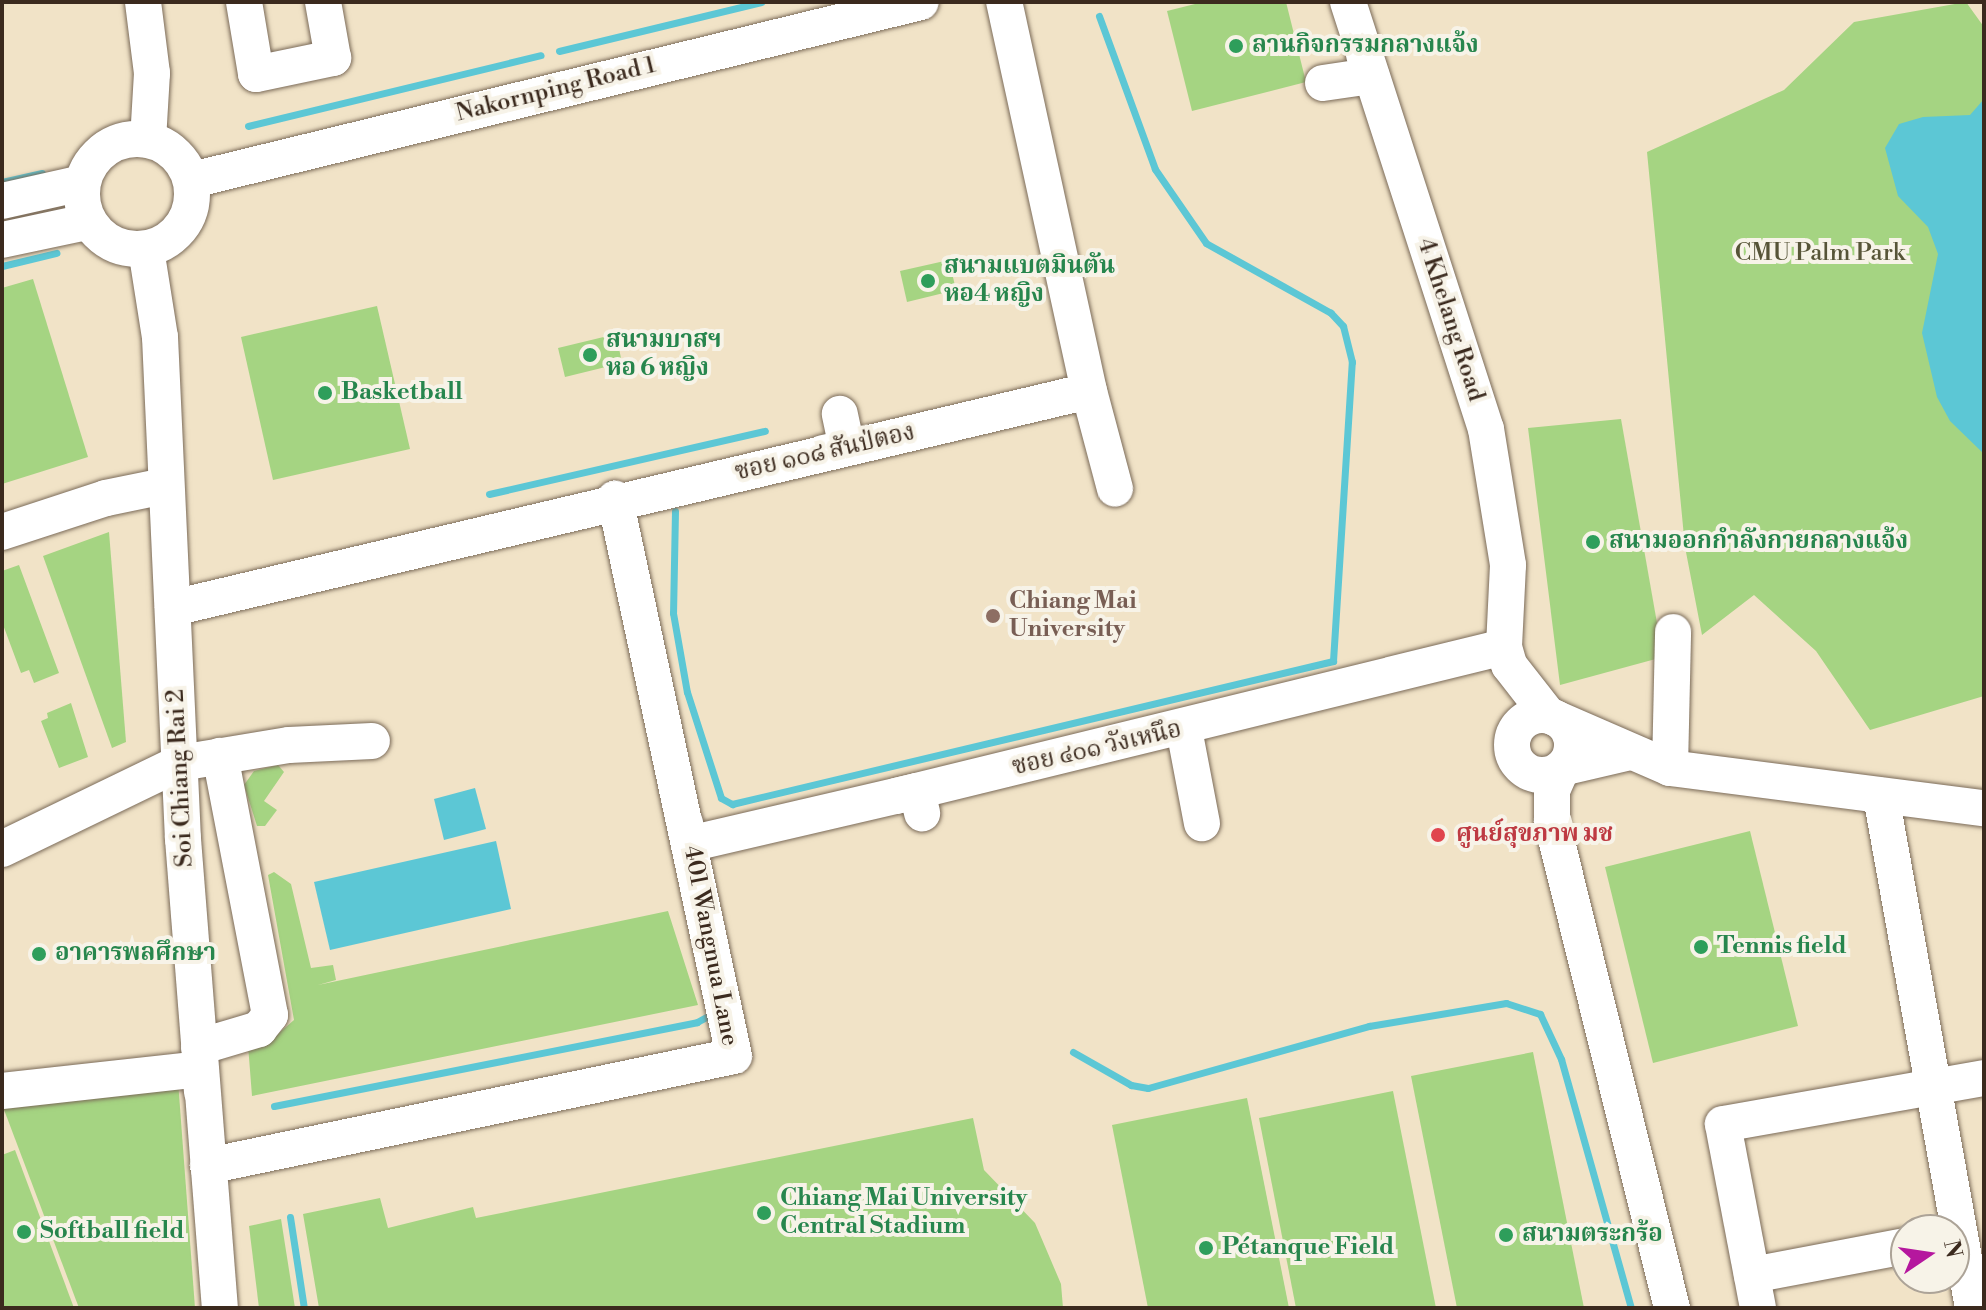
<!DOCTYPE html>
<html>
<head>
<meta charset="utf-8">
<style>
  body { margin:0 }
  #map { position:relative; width:1986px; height:1310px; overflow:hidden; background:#f1e3c7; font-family:"Libre Bodoni","Noto Serif Thai",serif }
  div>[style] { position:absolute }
  .green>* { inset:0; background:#a5d482 }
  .water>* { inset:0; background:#5cc7d5 }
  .stream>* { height:7px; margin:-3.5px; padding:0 3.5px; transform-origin:3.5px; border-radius:3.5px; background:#5cc7d5 }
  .roads { filter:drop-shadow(0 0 2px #7b6b59) drop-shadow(0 0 2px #7b6b59) }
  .minor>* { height:36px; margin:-18px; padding:0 18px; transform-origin:18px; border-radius:18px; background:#fff }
  .minor>.ring { margin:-18px; padding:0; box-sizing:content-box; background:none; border:36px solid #fff; border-radius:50% }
  .dots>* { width:22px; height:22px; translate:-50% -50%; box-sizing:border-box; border:4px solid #f7f3e8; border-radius:50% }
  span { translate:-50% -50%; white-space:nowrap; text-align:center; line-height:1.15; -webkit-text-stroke:8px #f7f3e8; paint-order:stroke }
  .leisure-label { font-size:24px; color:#27864d; font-weight:700 }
  .left { translate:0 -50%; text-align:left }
  .street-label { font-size:24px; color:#3b2a1e }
  .park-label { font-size:24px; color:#565437 }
  .education-label { font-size:24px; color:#785e54; font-weight:700 }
  .health-label { font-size:24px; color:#be3a42; font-weight:700 }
  .frame { position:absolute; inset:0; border:4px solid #3b2a1e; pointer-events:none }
  .north { position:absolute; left:1890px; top:1214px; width:80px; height:80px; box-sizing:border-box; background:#f7f3e8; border:2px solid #aca397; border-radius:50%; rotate:77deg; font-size:22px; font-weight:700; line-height:32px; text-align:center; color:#3b2a1e }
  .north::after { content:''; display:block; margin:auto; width:28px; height:36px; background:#b5179e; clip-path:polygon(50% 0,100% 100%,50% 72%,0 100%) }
</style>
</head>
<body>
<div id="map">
  <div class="green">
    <i style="clip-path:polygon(1203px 2px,1286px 2px,1306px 82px,1192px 111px,1167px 11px)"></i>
    <i style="clip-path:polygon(1966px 2px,1984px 27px,1984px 696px,1870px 730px,1816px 651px,1754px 595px,1702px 635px,1685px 547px,1647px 152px,1784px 90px,1854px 22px)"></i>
    <i style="clip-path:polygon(949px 260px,956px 290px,907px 302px,900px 271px)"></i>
    <i style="clip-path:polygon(33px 279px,88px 457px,2px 484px,2px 288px)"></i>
    <i style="clip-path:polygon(377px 306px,410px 449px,273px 480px,241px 337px)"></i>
    <i style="clip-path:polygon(616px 334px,622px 363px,565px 377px,558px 348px)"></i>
    <i style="clip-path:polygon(1621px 419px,1663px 657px,1560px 685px,1528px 428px)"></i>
    <i style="clip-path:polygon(109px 532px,126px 742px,112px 748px,43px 556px)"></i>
    <i style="clip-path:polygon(19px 565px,59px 673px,34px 683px,29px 670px,21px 673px,2px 622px,2px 571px)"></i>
    <i style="clip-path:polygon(71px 703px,88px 757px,59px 768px,41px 721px,48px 718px,47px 713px)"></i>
    <i style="clip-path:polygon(278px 765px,284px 772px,264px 801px,277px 810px,265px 826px,257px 826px,244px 785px,254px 771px)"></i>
    <i style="clip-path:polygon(1750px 831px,1798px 1026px,1653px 1063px,1605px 867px)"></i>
    <i style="clip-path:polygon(274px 872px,291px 884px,311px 968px,333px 965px,336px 980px,318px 985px,668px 911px,698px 1005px,252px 1096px,248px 1045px,271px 1040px,294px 1020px,268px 875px)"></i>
    <i style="clip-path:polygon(1533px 1052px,1584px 1308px,1457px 1308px,1411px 1076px)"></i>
    <i style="clip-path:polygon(178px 1081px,195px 1308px,79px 1308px,3px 1107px)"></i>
    <i style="clip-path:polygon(1393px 1091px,1436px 1308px,1296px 1308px,1259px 1118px)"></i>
    <i style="clip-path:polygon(1247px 1098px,1289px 1308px,1148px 1308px,1112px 1125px)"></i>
    <i style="clip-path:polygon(973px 1118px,984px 1170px,1035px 1223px,1061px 1284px,1063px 1308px,319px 1308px,303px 1214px,380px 1198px,388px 1228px,473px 1207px,476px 1218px)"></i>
    <i style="clip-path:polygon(15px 1150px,74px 1308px,2px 1308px,2px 1155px)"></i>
    <i style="clip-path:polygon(281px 1219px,295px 1308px,259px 1308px,249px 1226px)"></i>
  </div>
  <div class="water">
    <i style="clip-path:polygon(1984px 99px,1982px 182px,1984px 454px,1950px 421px,1937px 397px,1922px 333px,1938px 254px,1928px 227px,1898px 196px,1885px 148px,1899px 124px,1923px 117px,1970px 115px)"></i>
    <i style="clip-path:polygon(475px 788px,486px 829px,444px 840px,434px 799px)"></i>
    <i style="clip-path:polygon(496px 841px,511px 909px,330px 950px,314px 882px)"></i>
  </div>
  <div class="stream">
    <i style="left:559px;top:51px;width:208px;rotate:-13.6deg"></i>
    <i style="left:248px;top:126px;width:301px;rotate:-13.6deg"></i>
    <i style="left:2px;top:182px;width:41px;rotate:-12.7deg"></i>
    <i style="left:2px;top:266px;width:56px;rotate:-13.5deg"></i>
    <i style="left:489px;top:494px;width:283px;rotate:-12.9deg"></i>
    <i style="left:675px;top:511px;width:102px;rotate:91.1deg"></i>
    <i style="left:673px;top:613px;width:80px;rotate:80deg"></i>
    <i style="left:687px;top:692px;width:111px;rotate:72.2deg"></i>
    <i style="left:721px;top:798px;width:13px;rotate:29deg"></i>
    <i style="left:732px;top:804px;width:618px;rotate:-13.38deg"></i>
    <i style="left:1333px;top:661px;width:300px;rotate:-86.4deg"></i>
    <i style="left:1352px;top:362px;width:37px;rotate:-104deg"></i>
    <i style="left:1343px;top:326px;width:18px;rotate:-133deg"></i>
    <i style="left:1331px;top:313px;width:143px;rotate:-150.8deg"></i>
    <i style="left:1206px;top:243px;width:90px;rotate:-124.6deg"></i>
    <i style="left:1155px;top:169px;width:163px;rotate:-110.1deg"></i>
    <i style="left:1073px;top:1052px;width:67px;rotate:29.6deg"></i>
    <i style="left:1131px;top:1085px;width:17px;rotate:10deg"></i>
    <i style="left:1148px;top:1088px;width:230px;rotate:-15.7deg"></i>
    <i style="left:1369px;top:1026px;width:139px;rotate:-9.5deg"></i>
    <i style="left:1506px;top:1003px;width:36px;rotate:18deg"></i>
    <i style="left:1540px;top:1014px;width:50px;rotate:65deg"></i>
    <i style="left:1561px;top:1059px;width:259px;rotate:74.3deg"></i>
    <i style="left:274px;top:1106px;width:431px;rotate:-11.2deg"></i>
    <i style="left:697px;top:1022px;width:15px;rotate:-28deg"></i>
    <i style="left:290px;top:1217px;width:92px;rotate:81.3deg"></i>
  </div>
  <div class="roads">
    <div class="minor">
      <i style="left:143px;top:2px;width:72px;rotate:82.8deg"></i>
      <i style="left:152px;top:73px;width:67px;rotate:93.4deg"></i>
      <i style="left:244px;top:2px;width:73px;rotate:80.5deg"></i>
      <i style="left:256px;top:74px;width:79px;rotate:-11.7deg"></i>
      <i style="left:333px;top:58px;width:57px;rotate:-100.1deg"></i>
      <i style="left:1348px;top:2px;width:449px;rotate:72.1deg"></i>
      <i style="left:1486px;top:429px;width:138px;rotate:80.8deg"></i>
      <i style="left:1508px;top:565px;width:82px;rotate:92.8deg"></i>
      <i style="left:1504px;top:647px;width:19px;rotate:74deg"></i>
      <i style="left:1509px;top:665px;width:63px;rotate:52deg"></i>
      <i style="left:1548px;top:715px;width:133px;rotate:23.5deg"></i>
      <i style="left:1670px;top:768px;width:317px;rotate:7.3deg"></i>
      <i style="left:1323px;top:83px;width:49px;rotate:-8.3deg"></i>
      <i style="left:1371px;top:76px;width:23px;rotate:-108deg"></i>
      <i class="ring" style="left:82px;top:139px;width:74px;height:74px"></i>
      <i style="left:192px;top:180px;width:750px;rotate:-13.72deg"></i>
      <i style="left:2px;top:201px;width:82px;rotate:-12.7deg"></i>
      <i style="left:2px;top:240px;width:87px;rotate:-12deg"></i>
      <i style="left:146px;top:249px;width:89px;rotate:81deg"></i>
      <i style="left:160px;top:337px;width:503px;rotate:87.38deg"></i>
      <i style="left:183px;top:839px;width:470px;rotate:85.5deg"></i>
      <i style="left:1089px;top:391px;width:101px;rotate:75.1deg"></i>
      <i style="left:823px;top:453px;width:25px;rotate:-12deg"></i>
      <i style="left:847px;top:448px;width:35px;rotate:-102deg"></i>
      <i style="left:2px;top:532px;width:109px;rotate:-18.1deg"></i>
      <i style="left:106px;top:498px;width:59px;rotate:-11.7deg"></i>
      <i style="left:173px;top:608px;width:941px;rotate:-13.33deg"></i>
      <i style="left:1089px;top:391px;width:398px;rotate:-102.3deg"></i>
      <i class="ring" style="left:1512px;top:715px;width:24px;height:24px"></i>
      <i style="left:1184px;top:729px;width:96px;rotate:79.2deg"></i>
      <i style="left:1626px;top:753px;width:66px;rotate:166.8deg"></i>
      <i style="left:1562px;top:768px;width:24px;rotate:114deg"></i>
      <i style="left:1552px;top:790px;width:32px;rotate:90deg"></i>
      <i style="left:1552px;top:822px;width:501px;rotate:76.13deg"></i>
      <i style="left:1670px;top:768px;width:136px;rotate:-88.7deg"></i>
      <i style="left:896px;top:796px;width:626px;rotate:-13.77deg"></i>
      <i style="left:1881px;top:796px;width:520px;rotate:79.81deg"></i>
      <i style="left:685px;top:823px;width:21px;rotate:79deg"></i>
      <i style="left:689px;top:844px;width:234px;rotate:-13.1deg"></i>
      <i style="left:917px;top:791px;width:23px;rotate:77deg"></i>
      <i style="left:2px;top:849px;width:198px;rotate:-25.8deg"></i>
      <i style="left:180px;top:763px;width:110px;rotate:-9.4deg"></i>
      <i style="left:289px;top:745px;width:83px;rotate:-2.8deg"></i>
      <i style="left:199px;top:1047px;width:63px;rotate:-16.7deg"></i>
      <i style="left:259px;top:1029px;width:18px;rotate:-52deg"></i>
      <i style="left:270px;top:1015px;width:264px;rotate:-100.9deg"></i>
      <i style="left:2px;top:1091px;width:199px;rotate:-6.3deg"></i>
      <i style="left:200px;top:1069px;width:23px;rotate:85deg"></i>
      <i style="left:208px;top:1166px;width:537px;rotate:-11.81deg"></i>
      <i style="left:734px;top:1056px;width:570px;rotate:-102.06deg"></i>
      <i style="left:1752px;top:1275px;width:157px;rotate:-10.7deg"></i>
      <i style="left:1758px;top:1308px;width:187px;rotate:-100.8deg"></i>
      <i style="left:1723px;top:1124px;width:265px;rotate:-10deg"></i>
    </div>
  </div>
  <div class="dots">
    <i style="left:1236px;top:46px;background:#2e9e5b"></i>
    <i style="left:928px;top:281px;background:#2e9e5b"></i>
    <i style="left:590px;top:355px;background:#2e9e5b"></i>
    <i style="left:325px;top:393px;background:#2e9e5b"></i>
    <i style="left:1593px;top:542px;background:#2e9e5b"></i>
    <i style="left:993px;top:616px;background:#8d6e63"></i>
    <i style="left:1438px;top:835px;background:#e0444e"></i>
    <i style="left:1701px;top:947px;background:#2e9e5b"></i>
    <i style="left:39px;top:954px;background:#2e9e5b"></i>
    <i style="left:764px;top:1213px;background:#2e9e5b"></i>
    <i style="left:24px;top:1232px;background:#2e9e5b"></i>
    <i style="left:1506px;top:1235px;background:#2e9e5b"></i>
    <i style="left:1206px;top:1248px;background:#2e9e5b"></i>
  </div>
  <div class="leisure-label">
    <span class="left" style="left:1252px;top:46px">ลานกิจกรรมกลางแจ้ง</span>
    <span class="left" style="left:944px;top:281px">สนามแบตมินตัน<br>หอ4 หญิง</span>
    <span class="left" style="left:606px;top:355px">สนามบาสฯ<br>หอ 6 หญิง</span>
    <span class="left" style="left:341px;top:393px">Basketball</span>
    <span class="left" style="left:1609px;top:542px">สนามออกกำลังกายกลางแจ้ง</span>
    <span class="left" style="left:1717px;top:947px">Tennis field</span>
    <span class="left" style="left:55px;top:954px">อาคารพลศึกษา</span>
    <span class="left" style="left:780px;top:1213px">Chiang Mai University<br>Central Stadium</span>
    <span class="left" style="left:40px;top:1232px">Softball field</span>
    <span class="left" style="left:1522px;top:1235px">สนามตระกร้อ</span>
    <span class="left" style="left:1222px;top:1248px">Pétanque Field</span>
  </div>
  <div class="street-label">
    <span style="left:556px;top:90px;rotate:-14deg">Nakornping Road 1</span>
    <span style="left:1450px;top:320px;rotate:72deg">4 Khelang Road</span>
    <span style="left:825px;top:453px;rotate:-13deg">ซอย ๑๐๘ สันป่ตอง</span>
    <span style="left:1097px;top:749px;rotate:-13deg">ซอย ๔๐๑ วังเหนึอ</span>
    <span style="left:181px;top:778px;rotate:-93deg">Soi Chiang Rai 2</span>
    <span style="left:710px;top:946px;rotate:79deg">401 Wangnua Lane</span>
  </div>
  <div class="park-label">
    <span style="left:1820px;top:254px">CMU Palm Park</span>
  </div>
  <div class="education-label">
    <span class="left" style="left:1009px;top:616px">Chiang Mai<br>University</span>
  </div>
  <div class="health-label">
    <span class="left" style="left:1456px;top:835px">ศูนย์สุขภาพ มช</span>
  </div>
  <div class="frame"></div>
  <div class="north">N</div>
</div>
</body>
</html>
